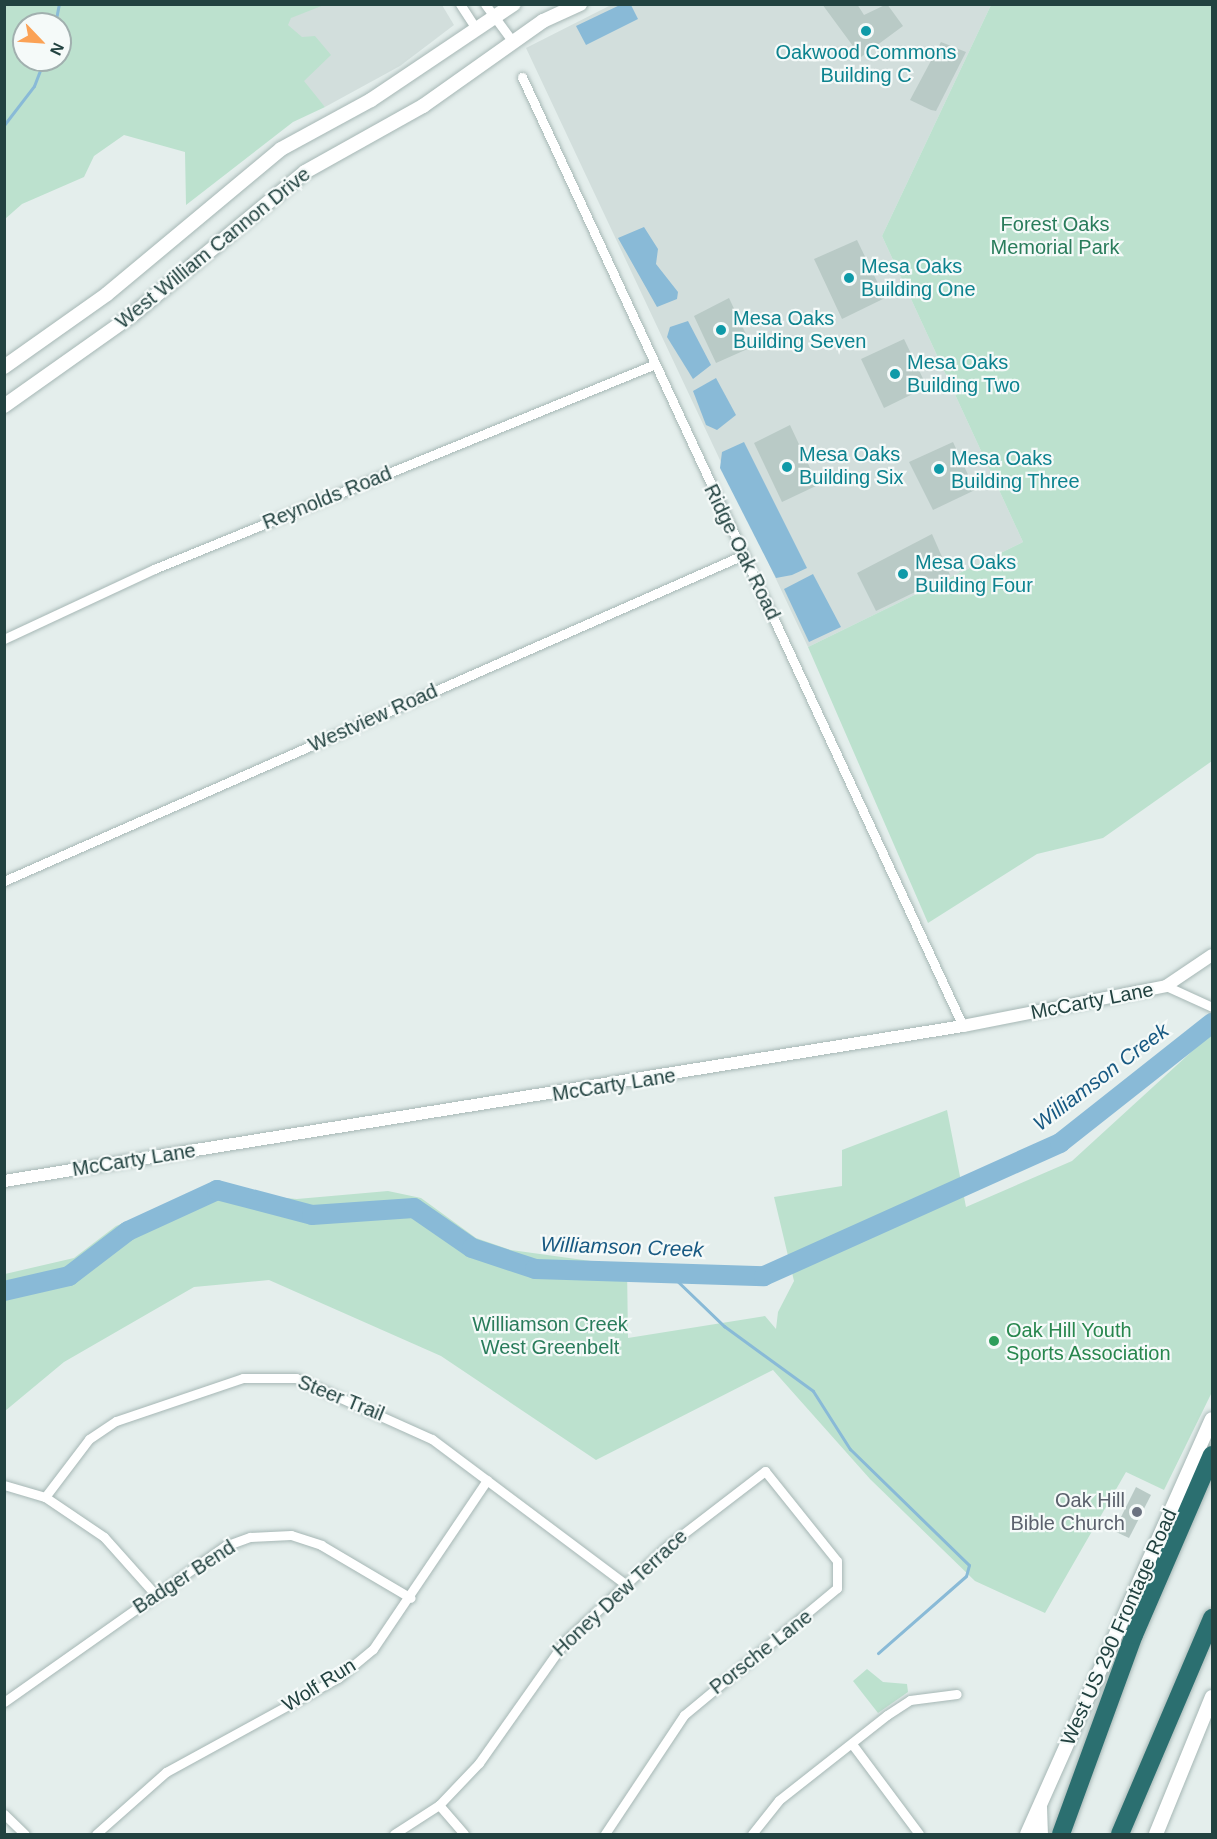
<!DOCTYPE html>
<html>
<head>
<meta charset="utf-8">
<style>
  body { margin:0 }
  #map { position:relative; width:1217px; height:1839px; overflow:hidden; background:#e4eeec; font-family:Arial,sans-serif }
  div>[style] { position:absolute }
  .built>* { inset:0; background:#d2dedc }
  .green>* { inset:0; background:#bce1ce }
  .water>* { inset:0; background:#89bad7 }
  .stream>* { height:3px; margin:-1.5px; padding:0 1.5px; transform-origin:1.5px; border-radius:1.5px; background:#89bad7 }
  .river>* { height:20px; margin:-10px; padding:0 10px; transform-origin:10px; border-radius:10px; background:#89bad7 }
  .building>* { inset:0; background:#b9cac6 }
  .roads { filter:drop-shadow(0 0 2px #a6b7b5) drop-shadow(0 0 2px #a6b7b5) }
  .minor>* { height:9px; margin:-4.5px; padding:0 4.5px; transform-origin:4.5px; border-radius:4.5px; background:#fff }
  .tertiary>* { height:12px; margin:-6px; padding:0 6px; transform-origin:6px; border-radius:6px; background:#fff }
  .secondary>* { height:14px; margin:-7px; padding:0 7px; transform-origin:7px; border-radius:7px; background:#fff }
  .motorway>* { height:18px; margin:-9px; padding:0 9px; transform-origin:9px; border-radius:9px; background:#2b6f70 }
  .dots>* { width:16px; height:16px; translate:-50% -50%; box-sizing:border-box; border:3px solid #f5faf9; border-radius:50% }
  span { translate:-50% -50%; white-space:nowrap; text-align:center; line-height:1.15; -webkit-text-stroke:4.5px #f5faf9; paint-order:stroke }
  .culture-label { font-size:20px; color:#0d838f }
  .left { translate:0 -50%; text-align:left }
  .park-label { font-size:20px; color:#297c5b }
  .street-label { font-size:20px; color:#224240 }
  .leisure-label { font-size:20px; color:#27864d }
  .worship-label { font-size:20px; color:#5b616d }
  .right { translate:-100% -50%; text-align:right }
  .water-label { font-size:21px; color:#175982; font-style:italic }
  .frame { position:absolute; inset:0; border:6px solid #224240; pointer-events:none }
  .north { position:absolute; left:12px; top:12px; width:60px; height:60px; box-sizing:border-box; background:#f5faf9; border:2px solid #a1b0af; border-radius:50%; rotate:115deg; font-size:16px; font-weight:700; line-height:24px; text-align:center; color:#224240 }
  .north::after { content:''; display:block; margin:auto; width:21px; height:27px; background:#fba256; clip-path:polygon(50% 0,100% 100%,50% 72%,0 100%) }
</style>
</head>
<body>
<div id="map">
  <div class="built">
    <i style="clip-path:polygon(303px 5px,442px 5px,454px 25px,400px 66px,325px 107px,267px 43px)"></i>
    <i style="clip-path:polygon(611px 5px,991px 5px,882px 236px,1023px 542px,808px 647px,526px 48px)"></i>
  </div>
  <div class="green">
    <i style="clip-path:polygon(evenodd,5px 4px,324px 5px,291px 18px,288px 25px,302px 37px,315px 36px,331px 55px,304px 81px,325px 107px,293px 122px,186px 205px,185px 152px,124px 135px,94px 156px,84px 177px,22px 204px,5px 219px,5px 4px,24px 24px,60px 24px,60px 60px,24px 60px,24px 24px)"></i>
    <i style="clip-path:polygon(991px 5px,1212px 5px,1212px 761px,1103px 838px,1037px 854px,928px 923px,808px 647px,1023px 542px,882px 236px)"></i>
    <i style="clip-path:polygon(1212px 1033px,1212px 1392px,1164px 1490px,1126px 1472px,1045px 1613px,975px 1581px,870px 1479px,773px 1370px,596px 1460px,441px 1356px,269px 1280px,194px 1287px,64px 1362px,5px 1411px,5px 1274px,74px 1258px,116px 1226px,164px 1206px,217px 1192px,297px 1199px,388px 1191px,421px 1198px,476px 1238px,511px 1250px,627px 1266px,628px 1338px,765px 1316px,776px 1329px,778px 1312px,794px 1281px,774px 1197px,842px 1186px,842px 1150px,947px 1110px,966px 1207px,1072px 1161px)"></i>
    <i style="clip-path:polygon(867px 1669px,883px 1682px,907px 1684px,908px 1692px,878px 1713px,853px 1681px)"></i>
  </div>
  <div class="water">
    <i style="clip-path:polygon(622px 4px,631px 5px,638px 19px,586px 45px,576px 26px)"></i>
    <i style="clip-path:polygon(644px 227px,658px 249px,656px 264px,678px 292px,677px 299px,657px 307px,618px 238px)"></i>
    <i style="clip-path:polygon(688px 321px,711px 365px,693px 379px,667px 337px,670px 327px)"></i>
    <i style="clip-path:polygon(716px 378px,736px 415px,717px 430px,706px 425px,693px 391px)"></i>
    <i style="clip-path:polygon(744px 442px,807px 568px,792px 575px,776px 578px,720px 468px,722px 452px)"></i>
    <i style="clip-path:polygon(813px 574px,841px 627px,809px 642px,784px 589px)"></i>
  </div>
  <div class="stream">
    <i style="left:55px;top:24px;width:20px;rotate:-79deg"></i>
    <i style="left:4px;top:125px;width:49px;rotate:-52.4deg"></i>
    <i style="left:34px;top:86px;width:28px;rotate:-69deg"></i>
    <i style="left:671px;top:1275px;width:74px;rotate:43.9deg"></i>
    <i style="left:724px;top:1326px;width:110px;rotate:36.1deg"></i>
    <i style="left:813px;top:1391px;width:69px;rotate:57.5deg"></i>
    <i style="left:850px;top:1449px;width:166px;rotate:44.3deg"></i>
    <i style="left:969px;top:1565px;width:11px;rotate:105deg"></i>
    <i style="left:966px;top:1576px;width:117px;rotate:138.8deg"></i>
  </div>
  <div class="river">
    <i style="left:4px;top:1291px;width:67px;rotate:-13deg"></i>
    <i style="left:69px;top:1276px;width:74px;rotate:-37.3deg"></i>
    <i style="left:128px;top:1231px;width:98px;rotate:-24.7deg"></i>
    <i style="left:217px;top:1190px;width:98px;rotate:14.7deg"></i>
    <i style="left:312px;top:1215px;width:102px;rotate:-3.9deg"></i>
    <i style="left:414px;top:1208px;width:70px;rotate:34.6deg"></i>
    <i style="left:472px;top:1248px;width:66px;rotate:18.4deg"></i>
    <i style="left:535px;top:1269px;width:229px;rotate:1.8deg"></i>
    <i style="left:764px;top:1276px;width:325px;rotate:-24.2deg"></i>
    <i style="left:1060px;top:1143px;width:194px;rotate:-38.3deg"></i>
  </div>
  <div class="building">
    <i style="clip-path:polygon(822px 4px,857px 4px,864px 15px,887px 4px,903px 26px,861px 57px)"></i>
    <i style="clip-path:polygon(941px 42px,966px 52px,936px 111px,931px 110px,910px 100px)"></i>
    <i style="clip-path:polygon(857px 240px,885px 298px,842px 319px,814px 259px)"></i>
    <i style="clip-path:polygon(729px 298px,752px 347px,716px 363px,694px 316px)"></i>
    <i style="clip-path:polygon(904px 339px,927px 387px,884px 408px,861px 359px)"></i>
    <i style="clip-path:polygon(790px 425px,818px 485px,782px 502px,754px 443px)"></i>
    <i style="clip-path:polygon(953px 442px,975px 490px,933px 510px,909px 462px)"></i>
    <i style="clip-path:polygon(932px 534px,950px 575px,876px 611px,857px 573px)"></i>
    <i style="clip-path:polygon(1136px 1487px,1151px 1495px,1129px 1538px,1114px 1531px)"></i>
  </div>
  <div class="roads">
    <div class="minor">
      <i style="left:460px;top:4px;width:30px;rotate:57deg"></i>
      <i style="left:485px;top:4px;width:47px;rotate:53.6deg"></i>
      <i style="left:522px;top:77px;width:1046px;rotate:65.08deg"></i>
      <i style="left:4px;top:639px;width:166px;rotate:-25deg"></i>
      <i style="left:154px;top:569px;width:539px;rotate:-22.24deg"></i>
      <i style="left:4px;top:881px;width:808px;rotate:-23.8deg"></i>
      <i style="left:1166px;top:986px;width:51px;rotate:24.5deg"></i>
      <i style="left:4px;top:1485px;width:43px;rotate:16.3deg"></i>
      <i style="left:45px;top:1497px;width:71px;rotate:34.1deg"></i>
      <i style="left:104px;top:1537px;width:76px;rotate:48.2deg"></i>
      <i style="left:45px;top:1497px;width:73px;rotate:-52.8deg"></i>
      <i style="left:89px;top:1439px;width:32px;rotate:-34deg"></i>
      <i style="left:116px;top:1421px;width:134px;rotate:-18.7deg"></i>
      <i style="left:243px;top:1378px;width:53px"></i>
      <i style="left:296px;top:1378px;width:149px;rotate:24.2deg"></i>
      <i style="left:432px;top:1439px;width:241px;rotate:36.9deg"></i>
      <i style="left:4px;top:1702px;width:271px;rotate:-35.2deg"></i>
      <i style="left:225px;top:1546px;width:27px;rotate:-20deg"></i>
      <i style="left:250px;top:1537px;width:41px;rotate:-2.8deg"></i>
      <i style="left:291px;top:1535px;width:32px;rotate:18deg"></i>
      <i style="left:321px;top:1545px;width:104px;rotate:30.5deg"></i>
      <i style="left:852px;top:1744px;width:112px;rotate:53.3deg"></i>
      <i style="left:439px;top:1805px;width:38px;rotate:49deg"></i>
      <i style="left:4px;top:1814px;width:29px;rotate:44deg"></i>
      <i style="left:96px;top:1834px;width:94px;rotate:-41.5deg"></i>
      <i style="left:166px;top:1772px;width:196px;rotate:-28.7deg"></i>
      <i style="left:338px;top:1678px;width:45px;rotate:-39.6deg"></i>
      <i style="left:373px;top:1649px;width:204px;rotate:-56deg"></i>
      <i style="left:394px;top:1834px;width:54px;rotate:-32.8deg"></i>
      <i style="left:439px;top:1805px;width:58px;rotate:-46.4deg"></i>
      <i style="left:479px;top:1763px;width:149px;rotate:-54.8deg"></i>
      <i style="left:565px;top:1641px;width:138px;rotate:-42.9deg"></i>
      <i style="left:666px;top:1547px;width:125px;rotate:-37.5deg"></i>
      <i style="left:765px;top:1471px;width:115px;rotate:51.3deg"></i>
      <i style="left:837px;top:1561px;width:27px;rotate:90deg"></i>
      <i style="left:837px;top:1588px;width:199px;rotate:140.3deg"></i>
      <i style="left:684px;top:1715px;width:143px;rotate:123.6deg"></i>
      <i style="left:752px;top:1834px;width:43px;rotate:-51.5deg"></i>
      <i style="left:779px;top:1800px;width:137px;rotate:-38.2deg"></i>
      <i style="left:887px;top:1715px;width:27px;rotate:-33deg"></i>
      <i style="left:910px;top:1700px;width:47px;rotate:-7.3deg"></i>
    </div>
    <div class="tertiary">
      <i style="left:4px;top:1181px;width:971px;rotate:-9.18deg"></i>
      <i style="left:963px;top:1026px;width:207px;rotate:-11.1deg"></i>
      <i style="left:1166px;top:986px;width:55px;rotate:-34deg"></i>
    </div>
    <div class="secondary">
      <i style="left:4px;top:367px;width:126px;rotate:-35.3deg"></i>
      <i style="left:107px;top:294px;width:226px;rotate:-39.8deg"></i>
      <i style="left:281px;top:149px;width:102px;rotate:-28.6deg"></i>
      <i style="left:371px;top:100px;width:172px;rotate:-33.9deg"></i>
      <i style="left:4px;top:406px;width:156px;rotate:-35.3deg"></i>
      <i style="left:131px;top:316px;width:226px;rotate:-39.6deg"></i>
      <i style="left:305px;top:172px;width:135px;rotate:-29.2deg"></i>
      <i style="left:423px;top:106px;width:147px;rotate:-35.3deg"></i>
      <i style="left:543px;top:21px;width:41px;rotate:-24.7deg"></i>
      <i style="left:1040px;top:1807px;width:27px;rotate:88deg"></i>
      <i style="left:1027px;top:1834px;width:454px;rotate:-66deg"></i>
      <i style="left:1156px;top:1834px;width:148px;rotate:-67.8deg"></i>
    </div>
    <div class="motorway">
      <i style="left:1061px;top:1834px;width:212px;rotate:-69.9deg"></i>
      <i style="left:1134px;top:1635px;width:196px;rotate:-66.6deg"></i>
      <i style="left:1120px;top:1834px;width:235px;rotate:-66.9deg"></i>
    </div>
  </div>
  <div class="dots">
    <i style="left:866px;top:31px;background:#0f9aa8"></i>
    <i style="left:849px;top:278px;background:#0f9aa8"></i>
    <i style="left:721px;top:330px;background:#0f9aa8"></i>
    <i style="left:895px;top:374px;background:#0f9aa8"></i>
    <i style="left:787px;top:467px;background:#0f9aa8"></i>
    <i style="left:939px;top:469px;background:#0f9aa8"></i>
    <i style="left:903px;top:574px;background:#0f9aa8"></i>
    <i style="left:994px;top:1341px;background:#2e9e5b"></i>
    <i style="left:1137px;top:1512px;background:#6b7280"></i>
  </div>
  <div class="culture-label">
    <span style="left:866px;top:64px">Oakwood Commons<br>Building C</span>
    <span class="left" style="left:861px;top:278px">Mesa Oaks<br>Building One</span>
    <span class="left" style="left:733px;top:330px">Mesa Oaks<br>Building Seven</span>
    <span class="left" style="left:907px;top:374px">Mesa Oaks<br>Building Two</span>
    <span class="left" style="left:799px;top:466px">Mesa Oaks<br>Building Six</span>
    <span class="left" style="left:951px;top:470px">Mesa Oaks<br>Building Three</span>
    <span class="left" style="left:915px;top:574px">Mesa Oaks<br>Building Four</span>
  </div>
  <div class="park-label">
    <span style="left:1055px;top:236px">Forest Oaks<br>Memorial Park</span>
    <span style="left:550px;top:1336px">Williamson Creek<br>West Greenbelt</span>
  </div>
  <div class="street-label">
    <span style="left:213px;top:248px;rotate:-39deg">West William Cannon Drive</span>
    <span style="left:327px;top:498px;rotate:-22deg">Reynolds Road</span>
    <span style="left:742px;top:552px;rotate:64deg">Ridge Oak Road</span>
    <span style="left:373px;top:718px;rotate:-24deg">Westview Road</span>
    <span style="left:1092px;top:1001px;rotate:-11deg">McCarty Lane</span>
    <span style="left:614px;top:1085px;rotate:-9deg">McCarty Lane</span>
    <span style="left:134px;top:1160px;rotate:-9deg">McCarty Lane</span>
    <span style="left:341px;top:1398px;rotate:22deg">Steer Trail</span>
    <span style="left:184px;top:1577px;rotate:-33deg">Badger Bend</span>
    <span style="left:620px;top:1593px;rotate:-43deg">Honey Dew Terrace</span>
    <span style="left:1119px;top:1627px;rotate:-66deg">West US 290 Frontage Road</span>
    <span style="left:761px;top:1652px;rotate:-38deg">Porsche Lane</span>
    <span style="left:319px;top:1685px;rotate:-32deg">Wolf Run</span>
  </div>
  <div class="leisure-label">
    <span class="left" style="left:1006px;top:1342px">Oak Hill Youth<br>Sports Association</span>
  </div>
  <div class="worship-label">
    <span class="right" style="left:1125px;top:1512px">Oak Hill<br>Bible Church</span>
  </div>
  <div class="water-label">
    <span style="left:1101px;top:1077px;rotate:-37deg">Williamson Creek</span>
    <span style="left:622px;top:1247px;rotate:2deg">Williamson Creek</span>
  </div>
  <div class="frame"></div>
  <div class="north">N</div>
</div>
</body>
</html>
